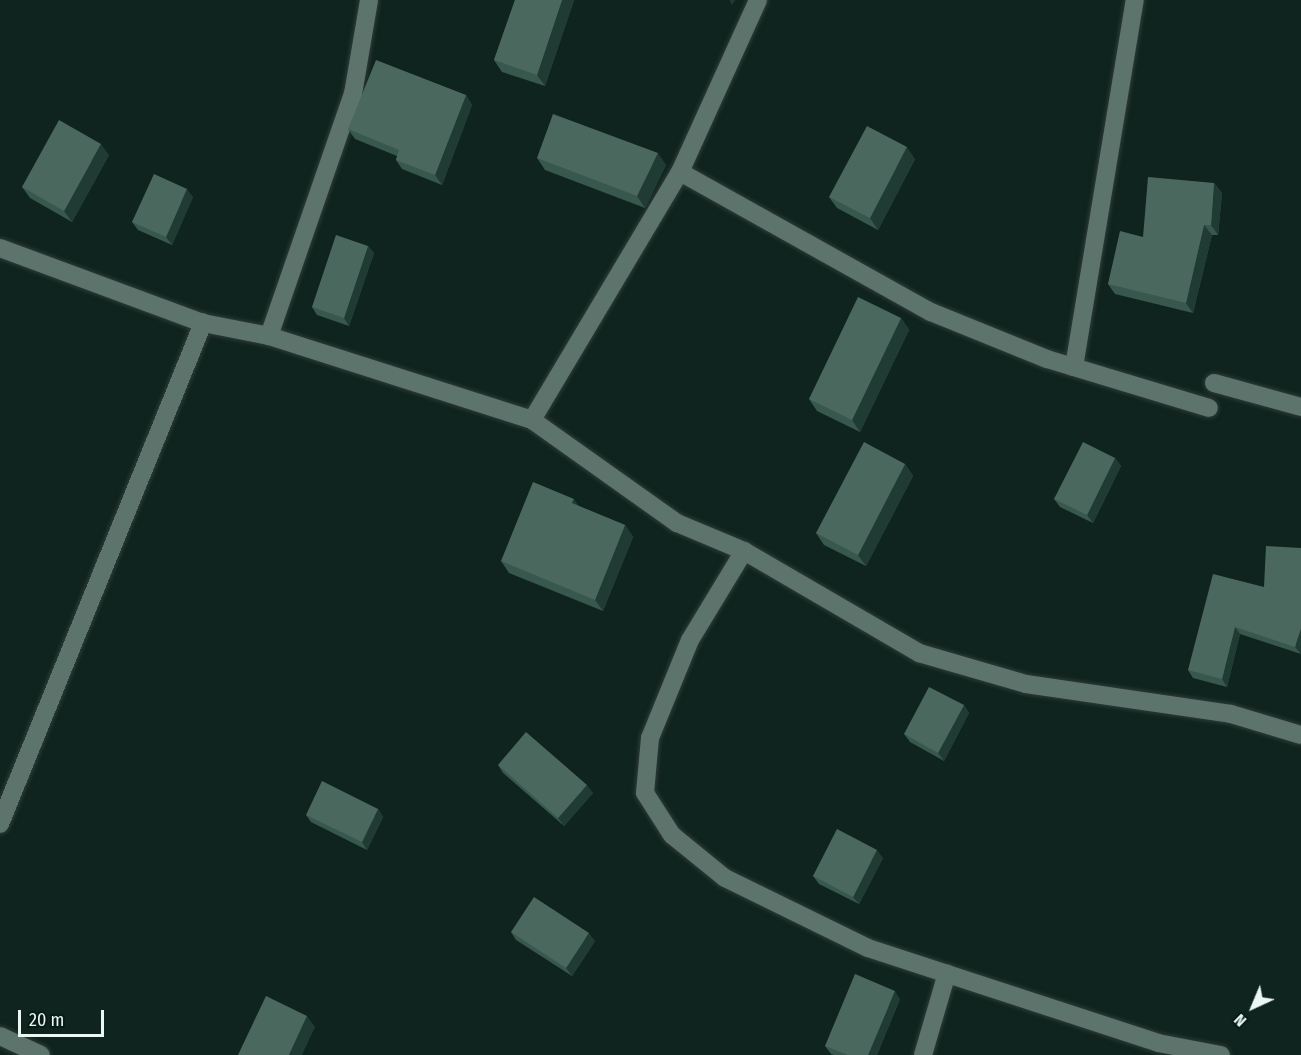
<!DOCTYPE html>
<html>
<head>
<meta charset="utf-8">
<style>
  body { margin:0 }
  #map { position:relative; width:1301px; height:1055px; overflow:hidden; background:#0f241e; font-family:"Fira Sans Condensed",sans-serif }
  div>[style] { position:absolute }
  .roads { filter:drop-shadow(0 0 2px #2f3c37) drop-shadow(0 0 2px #2f3c37) }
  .minor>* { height:18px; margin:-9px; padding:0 9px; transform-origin:9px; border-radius:9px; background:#5d746c }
  .wall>* { inset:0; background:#38574d }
  .shaded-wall>* { inset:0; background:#203b33 }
  .building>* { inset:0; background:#4b685f }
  span { translate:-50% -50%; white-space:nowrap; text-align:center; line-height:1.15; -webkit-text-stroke:4.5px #061b15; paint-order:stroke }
  .north { position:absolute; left:1223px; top:977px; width:60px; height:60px; -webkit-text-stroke:4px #061b15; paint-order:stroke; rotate:224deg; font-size:16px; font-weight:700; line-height:24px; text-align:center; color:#eaf7f2 }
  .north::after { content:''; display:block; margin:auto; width:21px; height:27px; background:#eaf7f2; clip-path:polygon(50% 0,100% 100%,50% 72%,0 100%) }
  .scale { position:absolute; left:18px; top:1010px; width:86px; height:27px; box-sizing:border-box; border:3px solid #eaf7f2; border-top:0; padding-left:8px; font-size:18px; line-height:21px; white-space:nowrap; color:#eaf7f2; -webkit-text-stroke:4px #061b15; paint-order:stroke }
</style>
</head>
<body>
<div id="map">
  <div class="roads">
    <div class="minor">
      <i style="left:680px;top:172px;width:287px;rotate:29.2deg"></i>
      <i style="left:931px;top:312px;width:125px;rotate:22.1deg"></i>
      <i style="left:1047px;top:359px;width:169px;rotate:16.8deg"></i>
      <i style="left:0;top:248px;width:216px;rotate:20.3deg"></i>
      <i style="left:203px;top:323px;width:67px;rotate:11.1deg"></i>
      <i style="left:269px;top:336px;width:256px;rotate:-70.9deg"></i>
      <i style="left:353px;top:94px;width:95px;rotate:-80.3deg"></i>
      <i style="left:269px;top:336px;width:276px;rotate:17.7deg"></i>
      <i style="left:532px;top:420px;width:178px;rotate:35.4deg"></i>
      <i style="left:677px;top:523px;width:73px;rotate:22.7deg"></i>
      <i style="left:744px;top:551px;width:203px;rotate:30.2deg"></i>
      <i style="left:919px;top:653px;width:111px;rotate:16.2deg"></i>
      <i style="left:1026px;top:684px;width:207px;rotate:8.3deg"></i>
      <i style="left:1231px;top:714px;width:73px;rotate:16.7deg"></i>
      <i style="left:1074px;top:367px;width:372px;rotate:-80.6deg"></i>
      <i style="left:1214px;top:383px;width:90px;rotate:15.4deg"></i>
      <i style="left:532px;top:420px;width:289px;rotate:-59.2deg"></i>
      <i style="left:680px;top:172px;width:189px;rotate:-65.6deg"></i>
      <i style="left:744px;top:551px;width:104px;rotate:121.2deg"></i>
      <i style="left:690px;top:640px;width:106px;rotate:112.2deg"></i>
      <i style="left:650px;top:738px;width:55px;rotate:95.2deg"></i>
      <i style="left:645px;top:793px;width:50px;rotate:57.3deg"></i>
      <i style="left:672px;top:835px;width:68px;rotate:39.1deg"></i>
      <i style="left:725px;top:878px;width:159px;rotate:26.1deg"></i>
      <i style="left:868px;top:948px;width:305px;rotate:18.1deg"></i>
      <i style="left:1158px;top:1043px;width:64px;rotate:10.8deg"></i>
      <i style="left:0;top:824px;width:541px;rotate:-67.94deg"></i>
      <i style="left:0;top:1036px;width:45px;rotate:24.9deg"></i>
      <i style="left:923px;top:1055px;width:85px;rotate:-73.7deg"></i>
    </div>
  </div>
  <div class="wall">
    <i style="clip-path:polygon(515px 0,574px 0,545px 86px,502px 72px,494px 60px)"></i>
    <i style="clip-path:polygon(466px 95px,472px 105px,442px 185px,402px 169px,396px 160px,397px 156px,355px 139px,348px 129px)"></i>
    <i style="clip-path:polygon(109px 155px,72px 222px,30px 198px,22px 187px)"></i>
    <i style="clip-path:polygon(537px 158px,666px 165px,645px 208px,545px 170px)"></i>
    <i style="clip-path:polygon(915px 159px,878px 230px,837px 208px,829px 197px)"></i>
    <i style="clip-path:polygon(1214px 183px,1222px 193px,1218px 235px,1212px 235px,1193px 313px,1115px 294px,1108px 284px,1143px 237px)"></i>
    <i style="clip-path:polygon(193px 197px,172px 245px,138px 230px,132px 222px)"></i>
    <i style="clip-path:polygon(368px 246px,374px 253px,349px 326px,317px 315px,312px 307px)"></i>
    <i style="clip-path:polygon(901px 318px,909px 330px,860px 432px,817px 411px,809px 399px)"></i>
    <i style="clip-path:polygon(1115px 458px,1121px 466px,1093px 523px,1060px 507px,1054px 499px)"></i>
    <i style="clip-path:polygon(905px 464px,913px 476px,866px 566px,824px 545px,816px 533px)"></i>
    <i style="clip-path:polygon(578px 506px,625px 525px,633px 537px,603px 611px,509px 573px,501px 561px)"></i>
    <i style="clip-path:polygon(1264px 587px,1301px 654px,1240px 634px,1227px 687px,1193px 678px,1188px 670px)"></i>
    <i style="clip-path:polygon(964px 705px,969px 713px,944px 761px,910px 742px,904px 734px)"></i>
    <i style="clip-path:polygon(498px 765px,593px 793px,564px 826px,503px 773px)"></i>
    <i style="clip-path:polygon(378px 809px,383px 817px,367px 850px,311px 822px,306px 815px)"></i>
    <i style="clip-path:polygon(883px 858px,859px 904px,819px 884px,813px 876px)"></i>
    <i style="clip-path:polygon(511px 932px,595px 941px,572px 976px,516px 940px)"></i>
    <i style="clip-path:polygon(900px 999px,877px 1055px,834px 1055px,831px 1054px,825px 1046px)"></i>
  </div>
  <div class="shaded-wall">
    <i style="clip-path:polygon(562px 0,574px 0,545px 86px,537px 75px)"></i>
    <i style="clip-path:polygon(730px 0,735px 0,732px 5px,730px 1px)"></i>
    <i style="clip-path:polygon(466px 95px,472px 105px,442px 185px,435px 175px)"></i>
    <i style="clip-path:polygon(101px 144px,109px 155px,72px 222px,64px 211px)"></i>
    <i style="clip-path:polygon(907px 147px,915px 159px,878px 230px,870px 218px)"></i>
    <i style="clip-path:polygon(658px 153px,666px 165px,645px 208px,637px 196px)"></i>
    <i style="clip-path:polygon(1214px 183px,1222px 193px,1218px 235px,1211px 225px)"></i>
    <i style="clip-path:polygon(187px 189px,193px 197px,172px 245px,166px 237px)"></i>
    <i style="clip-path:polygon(1204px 225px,1212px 235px,1193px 313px,1186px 303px)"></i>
    <i style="clip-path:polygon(368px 246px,374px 253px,349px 326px,344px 318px)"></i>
    <i style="clip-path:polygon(901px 318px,909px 330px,860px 432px,852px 420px)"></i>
    <i style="clip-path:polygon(1115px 458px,1121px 466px,1093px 523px,1087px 515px)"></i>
    <i style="clip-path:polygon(905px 464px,913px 476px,866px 566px,858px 555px)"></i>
    <i style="clip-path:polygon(574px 499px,582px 511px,572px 503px)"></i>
    <i style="clip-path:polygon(625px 525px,633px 537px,603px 611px,595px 600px)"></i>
    <i style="clip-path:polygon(1235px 627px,1240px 634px,1227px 687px,1222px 679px)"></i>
    <i style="clip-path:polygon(1301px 629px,1301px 654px,1295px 647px)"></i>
    <i style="clip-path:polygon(964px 705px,969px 713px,944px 761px,938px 753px)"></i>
    <i style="clip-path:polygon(587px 785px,593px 793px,564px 826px,558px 818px)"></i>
    <i style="clip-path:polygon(378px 809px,383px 817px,367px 850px,362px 842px)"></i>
    <i style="clip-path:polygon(877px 850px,883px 858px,859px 904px,853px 897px)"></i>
    <i style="clip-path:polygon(589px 933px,595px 941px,572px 976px,566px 968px)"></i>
    <i style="clip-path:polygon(895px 991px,900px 999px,877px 1055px,868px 1055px)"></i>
    <i style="clip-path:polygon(307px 1016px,315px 1027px,302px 1055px,289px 1055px)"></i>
  </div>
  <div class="building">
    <i style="clip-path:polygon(515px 0,562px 0,537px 75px,494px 60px)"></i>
    <i style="clip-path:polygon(376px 60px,466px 95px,435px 175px,396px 160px,399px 150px,348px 129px)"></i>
    <i style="clip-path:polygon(553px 114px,658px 153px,637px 196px,537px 158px)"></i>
    <i style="clip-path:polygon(59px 120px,101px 144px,64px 211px,22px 187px)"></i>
    <i style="clip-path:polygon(867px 126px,907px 147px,870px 218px,829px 197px)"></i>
    <i style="clip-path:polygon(154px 174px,187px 189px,166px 237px,132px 222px)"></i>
    <i style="clip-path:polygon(1148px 177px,1214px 183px,1211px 225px,1204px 225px,1186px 303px,1108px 284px,1120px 231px,1143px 237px)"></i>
    <i style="clip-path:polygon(336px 235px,368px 246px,344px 318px,312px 307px)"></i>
    <i style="clip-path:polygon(858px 297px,901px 318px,852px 420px,809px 399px)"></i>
    <i style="clip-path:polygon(864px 442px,905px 464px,858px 555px,816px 533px)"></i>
    <i style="clip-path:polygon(1083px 442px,1115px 458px,1087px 515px,1054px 499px)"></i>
    <i style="clip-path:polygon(533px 482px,574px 499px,572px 503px,625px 525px,595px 600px,501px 561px)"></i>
    <i style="clip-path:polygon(1266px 546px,1301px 548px,1301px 629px,1295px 647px,1235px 627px,1222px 679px,1188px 670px,1213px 574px,1264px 587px)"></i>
    <i style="clip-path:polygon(929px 687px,964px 705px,938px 753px,904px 734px)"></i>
    <i style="clip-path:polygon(526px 732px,587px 785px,558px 818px,498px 765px)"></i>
    <i style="clip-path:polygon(322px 781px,378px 809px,362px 842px,306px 815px)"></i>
    <i style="clip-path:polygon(837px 829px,877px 850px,853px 897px,813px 876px)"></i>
    <i style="clip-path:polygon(534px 897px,589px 933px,566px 968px,511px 932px)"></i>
    <i style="clip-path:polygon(855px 974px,895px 991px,868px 1055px,848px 1055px,825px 1046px)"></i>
    <i style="clip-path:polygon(266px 996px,307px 1016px,289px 1055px,238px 1055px)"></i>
  </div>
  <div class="north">N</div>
  <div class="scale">20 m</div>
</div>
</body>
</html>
